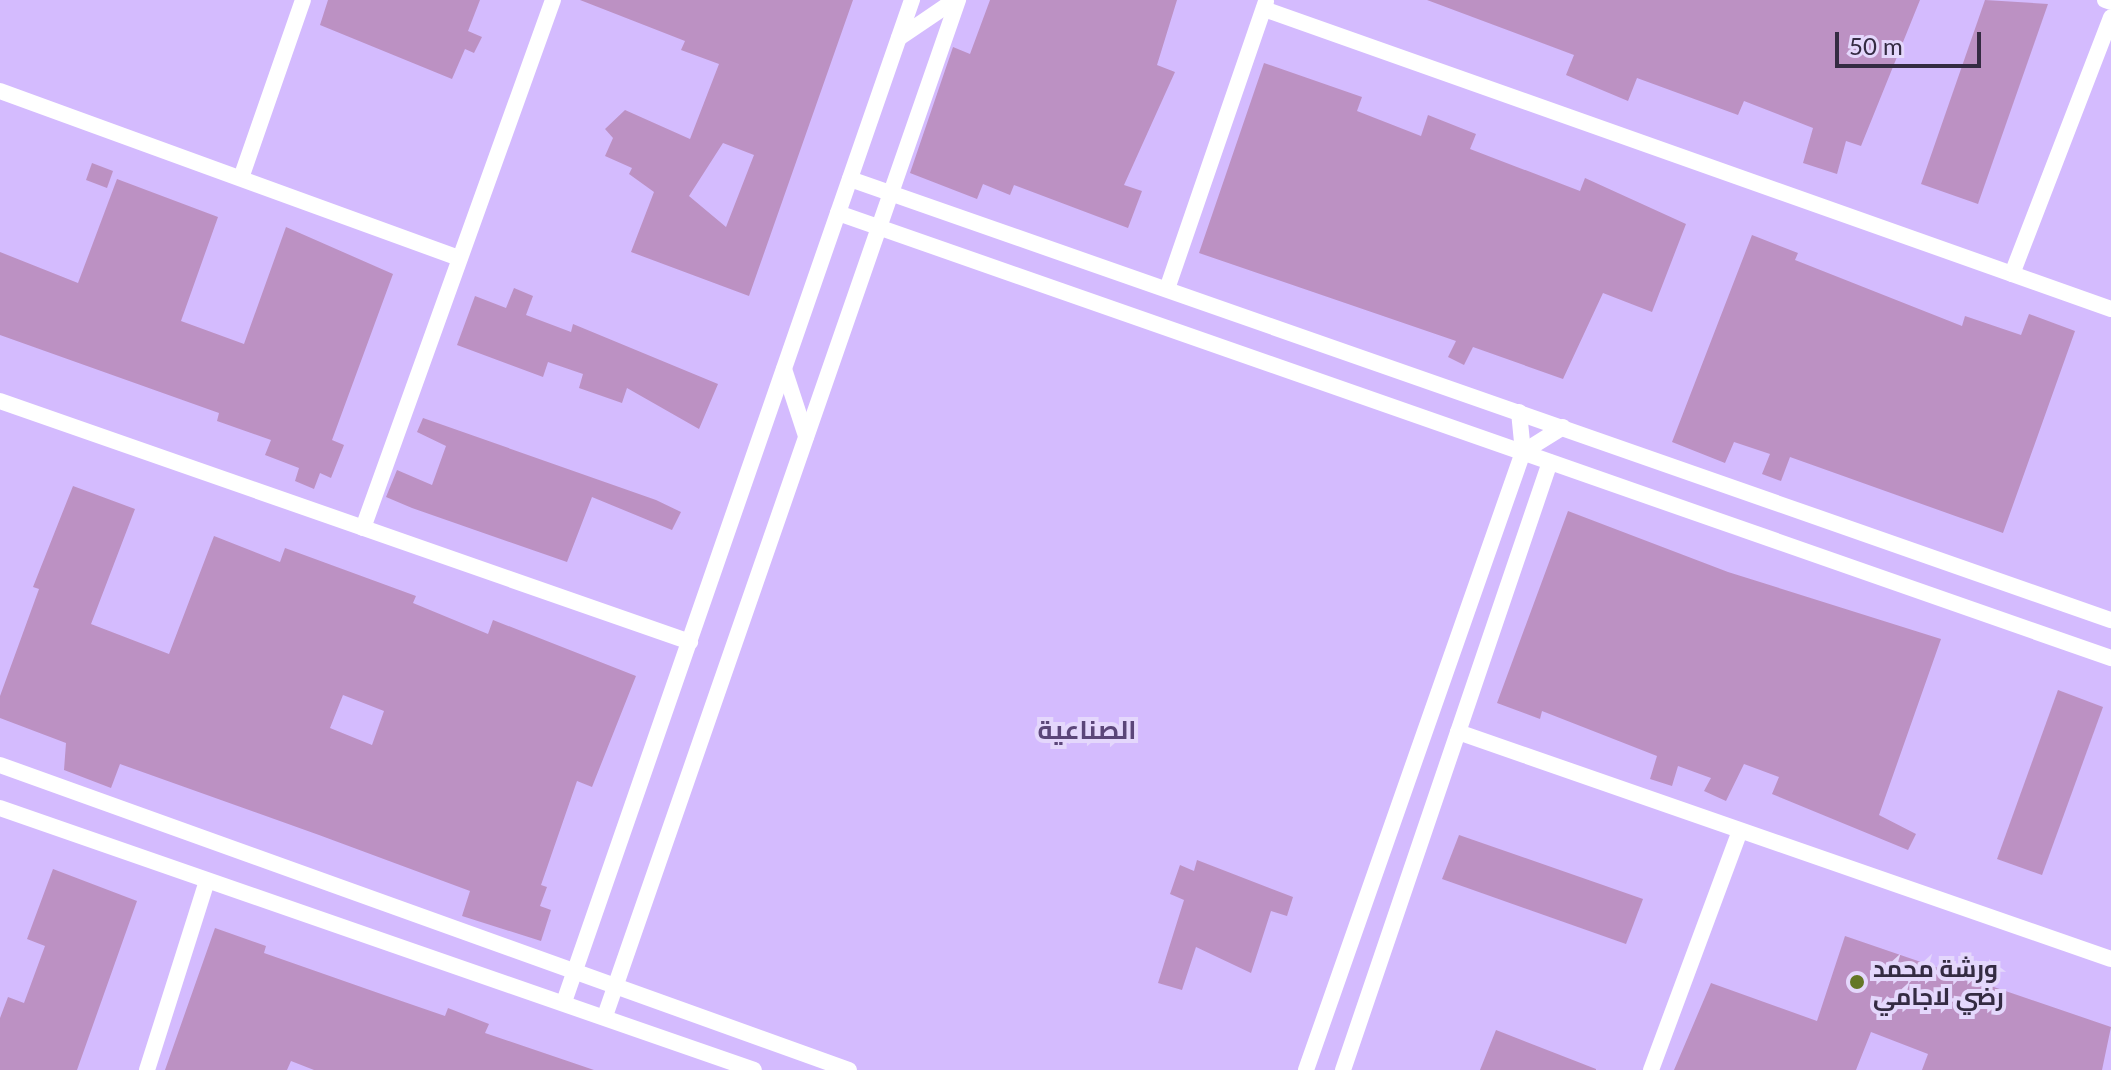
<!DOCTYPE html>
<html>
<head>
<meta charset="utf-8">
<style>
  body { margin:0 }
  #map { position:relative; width:2111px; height:1070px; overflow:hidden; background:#d9c7f8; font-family:Lato,Cairo,sans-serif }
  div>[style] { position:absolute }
  .built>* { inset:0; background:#d4bbfe }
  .building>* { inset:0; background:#bc91c3 }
  .minor>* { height:16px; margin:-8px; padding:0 8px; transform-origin:8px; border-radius:8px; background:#fff }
  .dots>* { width:22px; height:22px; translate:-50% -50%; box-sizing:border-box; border:4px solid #e4d7fc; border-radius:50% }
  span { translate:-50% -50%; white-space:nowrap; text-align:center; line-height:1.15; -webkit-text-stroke:8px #e4d7fc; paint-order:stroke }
  .poi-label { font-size:24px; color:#342b42; font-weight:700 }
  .left { translate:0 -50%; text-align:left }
  .neighbourhood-label { font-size:26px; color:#5b4679; font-weight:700 }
  .scale { position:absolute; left:1835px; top:32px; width:146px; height:36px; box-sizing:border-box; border:4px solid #342b42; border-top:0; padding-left:10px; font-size:24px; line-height:28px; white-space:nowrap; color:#342b42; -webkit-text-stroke:6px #e4d7fc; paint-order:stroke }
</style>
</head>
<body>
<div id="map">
  <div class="built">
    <i style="clip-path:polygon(0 0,2111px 0,2111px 1070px,0 1070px)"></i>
  </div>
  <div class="building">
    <i style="clip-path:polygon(328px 0,480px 0,468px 31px,482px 37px,474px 53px,465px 49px,452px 79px,320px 25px)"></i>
    <i style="clip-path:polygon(evenodd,580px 0,853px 0,749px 296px,631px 252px,654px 192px,629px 174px,632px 168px,605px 156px,613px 138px,605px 129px,625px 110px,690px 139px,719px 64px,681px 50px,685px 41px,580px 0,723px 143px,754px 155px,726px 227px,689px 196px,723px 143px)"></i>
    <i style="clip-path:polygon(990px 0,1177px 0,1157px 65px,1175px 72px,1124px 185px,1142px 191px,1128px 228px,1014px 185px,1010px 195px,983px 184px,977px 199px,910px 173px,953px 47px,970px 54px)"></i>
    <i style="clip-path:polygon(1427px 0,1920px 0,1861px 146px,1846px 141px,1837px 174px,1803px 163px,1813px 128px,1744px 101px,1738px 115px,1637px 78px,1628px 101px,1566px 75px,1574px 55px)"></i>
    <i style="clip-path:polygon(1985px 0,2048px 4px,1978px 204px,1921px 184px)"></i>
    <i style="clip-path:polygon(1264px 63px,1362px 97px,1357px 111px,1421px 136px,1428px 115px,1476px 134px,1470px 149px,1580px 191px,1585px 178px,1686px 224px,1652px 312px,1603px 293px,1563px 379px,1473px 347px,1464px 365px,1448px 357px,1456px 341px,1199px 253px)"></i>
    <i style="clip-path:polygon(92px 163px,113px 171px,107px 188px,86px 180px)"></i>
    <i style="clip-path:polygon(117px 179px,218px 217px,181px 321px,244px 344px,286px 227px,393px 274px,332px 440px,344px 445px,331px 478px,320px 473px,314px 489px,295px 481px,299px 468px,265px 455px,271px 440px,217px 421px,219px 413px,0 335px,0 252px,78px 283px)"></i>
    <i style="clip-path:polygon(1752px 235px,1798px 253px,1795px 260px,1962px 326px,1965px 316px,2021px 335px,2029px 314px,2075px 331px,2003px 533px,1790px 457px,1781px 481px,1762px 474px,1770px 454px,1734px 442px,1725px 463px,1672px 442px)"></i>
    <i style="clip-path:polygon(514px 288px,533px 296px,526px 315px,571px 332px,573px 324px,718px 384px,699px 429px,627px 388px,622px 403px,579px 388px,583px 374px,548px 362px,543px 377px,457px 345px,475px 296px,506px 308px)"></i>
    <i style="clip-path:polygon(423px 418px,656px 500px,681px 512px,672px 530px,592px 497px,567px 562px,412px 508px,386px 497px,397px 470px,432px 485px,446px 446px,417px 432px)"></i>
    <i style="clip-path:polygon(evenodd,73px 486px,135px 509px,91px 624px,169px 654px,214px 536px,280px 562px,285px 548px,416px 596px,413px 603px,488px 634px,493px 620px,636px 676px,592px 787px,577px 781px,541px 885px,547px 887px,540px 906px,551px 910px,541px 941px,462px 916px,470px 891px,319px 835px,120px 764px,111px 788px,64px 770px,66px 743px,0 718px,0 696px,39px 589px,33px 587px,73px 486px,343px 695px,384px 711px,372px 745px,330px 728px,343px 695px)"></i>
    <i style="clip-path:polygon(1568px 511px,1728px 572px,1941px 639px,1879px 815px,1916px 834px,1908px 850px,1772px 794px,1779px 777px,1744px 764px,1726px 801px,1704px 791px,1711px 778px,1678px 766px,1672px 786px,1650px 779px,1657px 756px,1542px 711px,1540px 719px,1497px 703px)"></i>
    <i style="clip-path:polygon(2058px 690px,2103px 707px,2042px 875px,1997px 859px)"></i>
    <i style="clip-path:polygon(1459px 835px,1643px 899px,1626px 944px,1442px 879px)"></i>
    <i style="clip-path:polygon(1197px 860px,1293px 897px,1287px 916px,1271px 911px,1251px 973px,1196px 947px,1182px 990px,1158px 983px,1184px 900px,1170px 894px,1180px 865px,1194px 871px)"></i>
    <i style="clip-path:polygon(53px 869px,137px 901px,77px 1070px,0 1070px,0 1018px,8px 997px,24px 1003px,45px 946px,27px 939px)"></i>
    <i style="clip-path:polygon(215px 928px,266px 946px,264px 953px,384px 995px,445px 1016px,448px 1008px,489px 1024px,485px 1033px,594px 1070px,314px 1070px,291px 1061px,287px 1070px,165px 1070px)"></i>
    <i style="clip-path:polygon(1845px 936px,2111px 1027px,2102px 1070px,1922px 1070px,1928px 1054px,1871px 1032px,1856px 1070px,1674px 1070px,1711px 983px,1817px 1021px)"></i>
    <i style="clip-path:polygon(1496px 1030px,1596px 1069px,1596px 1070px,1480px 1070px)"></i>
  </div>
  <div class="minor">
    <i style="left:2105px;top:0;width:6px;rotate:18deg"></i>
    <i style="left:1264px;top:9px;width:899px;rotate:19.5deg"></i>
    <i style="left:899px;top:38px;width:68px;rotate:-34.2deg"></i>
    <i style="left:0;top:91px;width:489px;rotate:20deg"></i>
    <i style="left:241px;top:178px;width:188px;rotate:-70.8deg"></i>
    <i style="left:850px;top:179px;width:1336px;rotate:19.28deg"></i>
    <i style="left:838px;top:213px;width:1349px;rotate:19.27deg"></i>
    <i style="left:2012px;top:274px;width:275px;rotate:-68.9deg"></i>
    <i style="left:1167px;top:289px;width:304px;rotate:-71deg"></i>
    <i style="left:784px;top:369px;width:71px;rotate:71.8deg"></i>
    <i style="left:0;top:401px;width:731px;rotate:19.25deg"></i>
    <i style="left:1519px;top:412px;width:40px;rotate:84.3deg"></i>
    <i style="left:1523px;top:452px;width:47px;rotate:-32deg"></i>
    <i style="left:363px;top:528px;width:561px;rotate:-70.21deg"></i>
    <i style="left:1458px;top:732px;width:691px;rotate:19.17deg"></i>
    <i style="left:0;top:765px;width:902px;rotate:19.76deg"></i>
    <i style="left:0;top:808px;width:798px;rotate:19.16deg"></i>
    <i style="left:564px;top:1002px;width:1061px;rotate:-70.85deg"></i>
    <i style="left:605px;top:1016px;width:1076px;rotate:-70.84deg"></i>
    <i style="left:147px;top:1070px;width:198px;rotate:-72.4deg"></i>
    <i style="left:1306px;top:1070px;width:655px;rotate:-70.65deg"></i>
    <i style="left:1343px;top:1070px;width:642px;rotate:-71.2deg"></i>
    <i style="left:1651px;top:1070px;width:253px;rotate:-69.6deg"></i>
  </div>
  <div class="dots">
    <i style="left:1857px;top:982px;background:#647727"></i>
  </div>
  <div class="poi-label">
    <span class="left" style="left:1873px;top:982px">ورشة محمد<br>رضي لاجامي</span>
  </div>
  <div class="neighbourhood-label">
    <span style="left:1087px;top:730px">الصناعية</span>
  </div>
  <div class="scale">50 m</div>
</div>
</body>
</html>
